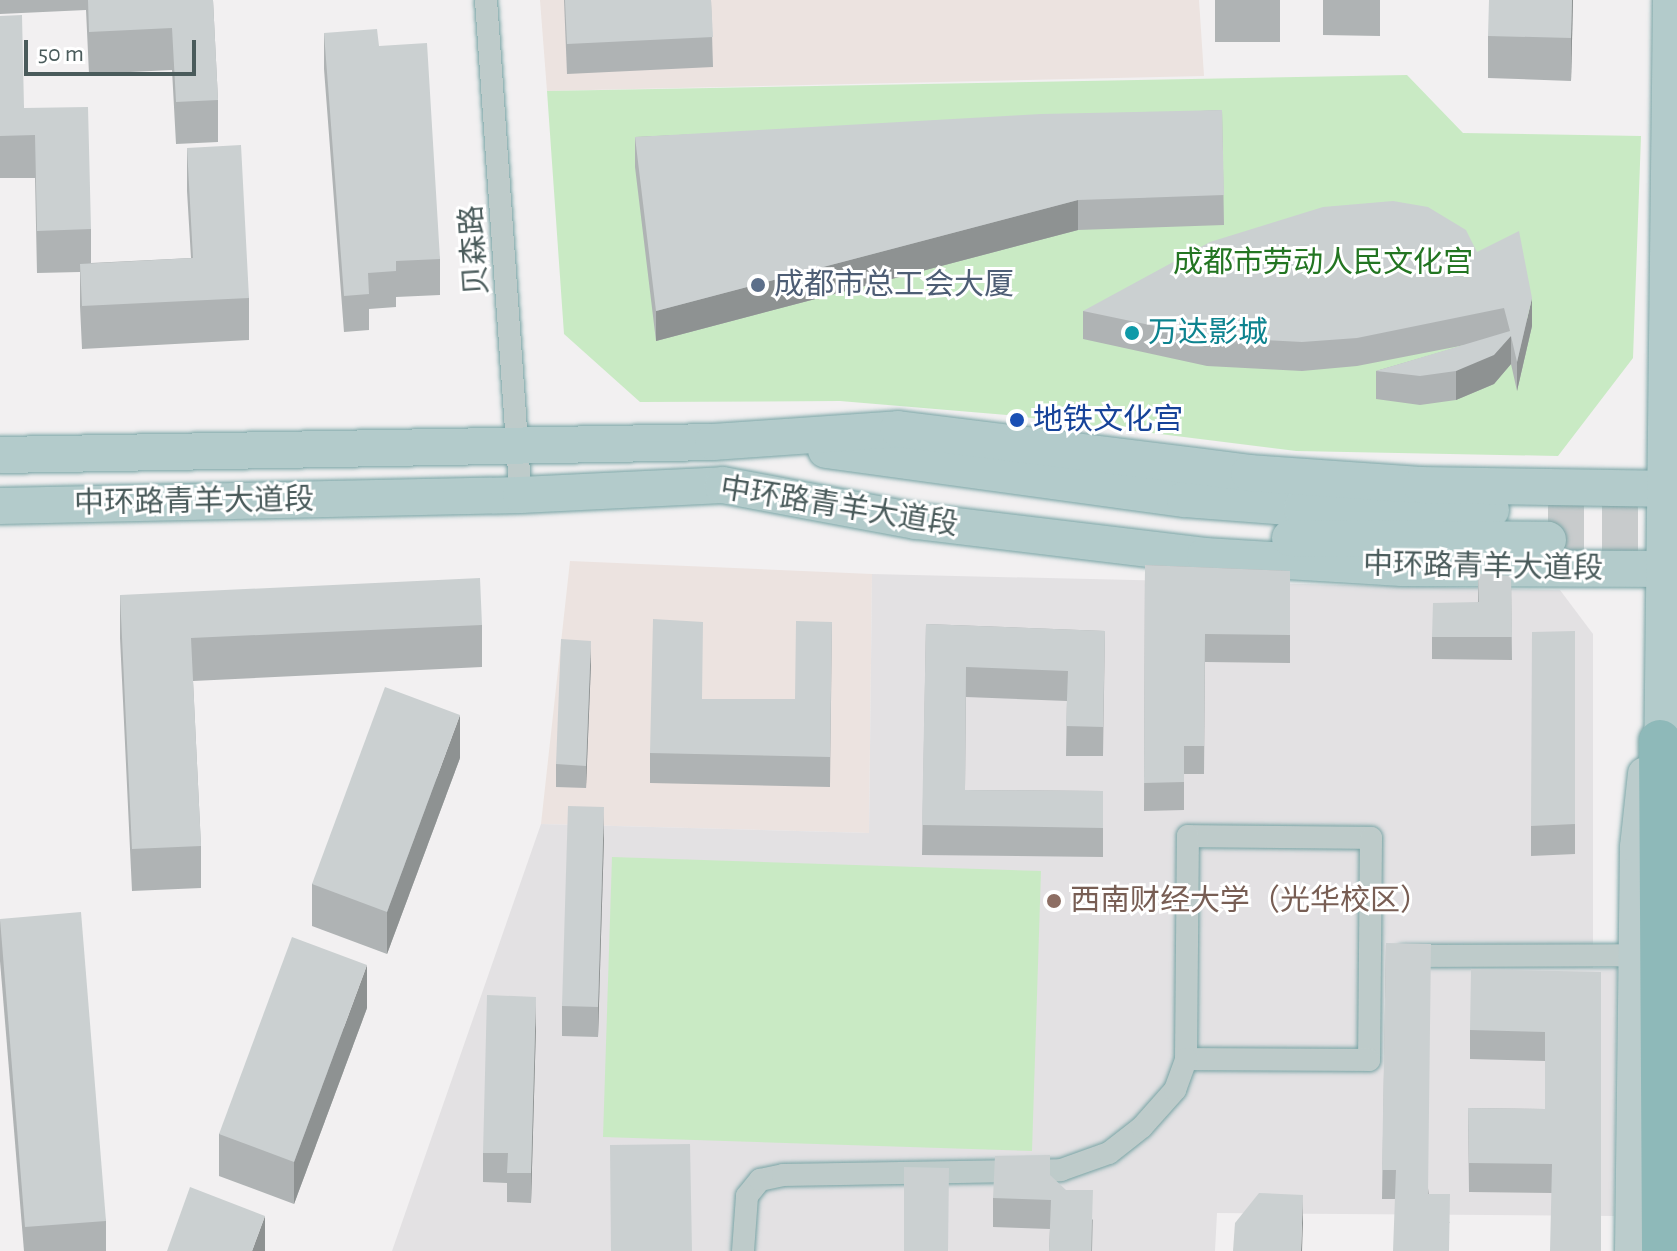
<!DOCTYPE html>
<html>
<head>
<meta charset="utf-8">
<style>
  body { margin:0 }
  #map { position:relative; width:1677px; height:1251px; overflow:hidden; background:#f2f0f1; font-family:"Alegreya Sans","Noto Sans SC",sans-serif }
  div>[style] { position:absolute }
  .commercial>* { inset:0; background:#ece3e0 }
  .education>* { inset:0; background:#e3e1e3 }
  .green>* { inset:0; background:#c9eac4 }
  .primary-tunnel>* { height:36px; margin-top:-18px; transform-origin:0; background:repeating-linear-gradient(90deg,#c8cbcc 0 36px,transparent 0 54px) }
  .roads { filter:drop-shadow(0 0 2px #79a4a5) drop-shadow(0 0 2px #79a4a5) }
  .street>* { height:22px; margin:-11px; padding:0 11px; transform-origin:11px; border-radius:11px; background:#becbca }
  .secondary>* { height:32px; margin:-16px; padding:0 16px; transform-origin:16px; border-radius:16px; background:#bcc }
  .primary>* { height:36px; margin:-18px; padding:0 18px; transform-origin:18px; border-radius:18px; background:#b3cbcb }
  .highway>* { height:42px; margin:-21px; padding:0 21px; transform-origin:21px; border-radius:21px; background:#8eb9b9 }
  .wall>* { inset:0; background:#afb3b4 }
  .shaded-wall>* { inset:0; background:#8e9292 }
  .building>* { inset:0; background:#cbd0d1 }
  .dots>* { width:22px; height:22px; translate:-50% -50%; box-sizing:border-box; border:4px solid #fff; border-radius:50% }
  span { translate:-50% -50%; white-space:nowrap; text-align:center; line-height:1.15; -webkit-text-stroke:6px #fff; paint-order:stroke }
  .street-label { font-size:30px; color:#4a5b5b }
  .park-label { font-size:30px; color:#237522 }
  .service-label { font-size:30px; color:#4e5e75 }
  .left { translate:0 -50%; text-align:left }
  .culture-label { font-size:30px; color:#0d838f }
  .transit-label { font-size:30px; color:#164399 }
  .education-label { font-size:30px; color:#785e54 }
  .scale { position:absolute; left:24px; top:40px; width:172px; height:36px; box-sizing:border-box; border:4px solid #4a5b5b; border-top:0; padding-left:10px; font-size:24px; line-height:28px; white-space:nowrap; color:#4a5b5b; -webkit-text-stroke:6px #fff; paint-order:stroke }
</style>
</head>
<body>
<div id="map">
  <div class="commercial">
    <i style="clip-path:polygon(540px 0,1199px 0,1204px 76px,547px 91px)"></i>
    <i style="clip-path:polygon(570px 561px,872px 574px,869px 833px,541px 824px)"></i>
  </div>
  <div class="education">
    <i style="clip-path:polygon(872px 574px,1560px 590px,1593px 634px,1593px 968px,1617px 968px,1614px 1216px,1217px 1213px,1215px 1251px,392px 1251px,541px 824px,869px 833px)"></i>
  </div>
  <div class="green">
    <i style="clip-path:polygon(1407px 75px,1463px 133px,1641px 136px,1633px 358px,1558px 456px,1296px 451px,1007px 415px,840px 401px,640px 402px,564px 334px,547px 91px)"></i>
    <i style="clip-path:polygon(612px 857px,1041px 871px,1032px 1151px,603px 1137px)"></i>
  </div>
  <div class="primary-tunnel">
    <i style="left:1548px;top:509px;width:129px;rotate:0.9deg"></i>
    <i style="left:1548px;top:540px;width:129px;rotate:0.4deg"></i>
  </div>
  <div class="roads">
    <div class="street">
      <i style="left:486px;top:0;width:496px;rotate:86deg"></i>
      <i style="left:1188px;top:836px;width:183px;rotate:0.6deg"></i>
      <i style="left:1371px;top:838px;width:222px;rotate:90.5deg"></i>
      <i style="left:1369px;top:1060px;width:183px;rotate:-179.7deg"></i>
      <i style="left:1186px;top:1059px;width:223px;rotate:-89.5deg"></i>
      <i style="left:1404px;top:956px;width:231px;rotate:-0.2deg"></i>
      <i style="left:743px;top:1251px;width:55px;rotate:-85.8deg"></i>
      <i style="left:747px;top:1196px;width:21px;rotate:-51deg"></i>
      <i style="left:760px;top:1180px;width:24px;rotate:-12deg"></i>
      <i style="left:783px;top:1175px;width:278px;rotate:-1deg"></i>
      <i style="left:1061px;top:1170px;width:51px;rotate:-19.5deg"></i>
      <i style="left:1109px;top:1153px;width:42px;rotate:-38.2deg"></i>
      <i style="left:1142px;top:1127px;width:50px;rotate:-48.3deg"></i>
      <i style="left:1175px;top:1090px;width:33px;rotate:-70deg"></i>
    </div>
    <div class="secondary">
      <i style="left:1631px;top:1251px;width:404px;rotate:-89.3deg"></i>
      <i style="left:1636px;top:847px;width:74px;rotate:-83.8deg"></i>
    </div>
    <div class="primary">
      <i style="left:826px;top:450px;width:362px;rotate:7.8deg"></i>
      <i style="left:1185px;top:499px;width:117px;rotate:4.4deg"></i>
      <i style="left:1302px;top:508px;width:189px;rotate:0.6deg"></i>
      <i style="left:0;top:455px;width:713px;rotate:-1.04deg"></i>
      <i style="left:713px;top:442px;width:185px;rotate:-4deg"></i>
      <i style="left:898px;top:429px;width:354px;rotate:7.1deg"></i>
      <i style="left:1249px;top:473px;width:172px;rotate:4deg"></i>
      <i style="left:1421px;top:485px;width:256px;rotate:0.9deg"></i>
      <i style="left:0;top:506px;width:521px;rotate:-1.21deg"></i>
      <i style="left:521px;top:495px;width:202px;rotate:-2.8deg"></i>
      <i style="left:723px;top:485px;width:196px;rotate:10.6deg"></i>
      <i style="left:916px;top:521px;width:291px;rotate:6.9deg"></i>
      <i style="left:1205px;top:556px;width:197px;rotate:3.5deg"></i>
      <i style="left:1402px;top:568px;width:275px;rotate:0.2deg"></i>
      <i style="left:1290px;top:538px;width:258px;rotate:0.4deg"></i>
      <i style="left:1662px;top:770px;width:770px;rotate:-89.33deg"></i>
    </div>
    <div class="highway">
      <i style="left:1660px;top:741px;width:510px;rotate:89.66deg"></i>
    </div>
  </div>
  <div class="wall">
    <i style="clip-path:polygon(0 0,213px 0,218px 100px,218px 142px,176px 144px,172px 70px,89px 74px,86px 10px,0 14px)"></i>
    <i style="clip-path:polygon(564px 0,711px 0,713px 67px,567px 74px)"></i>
    <i style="clip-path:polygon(1215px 0,1280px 0,1280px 42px,1215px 42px)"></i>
    <i style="clip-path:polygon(1323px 0,1380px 0,1380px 36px,1323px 35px)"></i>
    <i style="clip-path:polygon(1573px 0,1571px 81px,1488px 78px,1488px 36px)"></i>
    <i style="clip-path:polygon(0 16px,24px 108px,91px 229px,91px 263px,191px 258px,187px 191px,187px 148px,249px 298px,249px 340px,82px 349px,80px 306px,80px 272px,37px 273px,35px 178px,0 178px)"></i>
    <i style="clip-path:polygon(324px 33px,379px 46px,440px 259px,440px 295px,396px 297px,396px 307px,369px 309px,369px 330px,344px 332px,324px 69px)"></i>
    <i style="clip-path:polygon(1222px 110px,1224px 225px,1078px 230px,656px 341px,635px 167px,635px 137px)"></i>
    <i style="clip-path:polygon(1477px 252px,1532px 326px,1517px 391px,1511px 364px,1494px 384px,1456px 400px,1420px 405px,1376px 399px,1376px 371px,1465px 345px,1357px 366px,1302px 371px,1207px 366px,1083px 339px,1083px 311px)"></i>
    <i style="clip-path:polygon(1145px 565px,1290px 571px,1290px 663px,1205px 662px,1204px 774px,1184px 774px,1184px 810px,1144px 811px)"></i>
    <i style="clip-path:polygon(1478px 574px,1511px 576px,1512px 660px,1432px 659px,1432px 637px,1478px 602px)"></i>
    <i style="clip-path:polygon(120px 595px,482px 625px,482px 667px,193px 681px,201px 846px,201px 888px,132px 891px,120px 638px)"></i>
    <i style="clip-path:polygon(832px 622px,830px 787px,650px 783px,650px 753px,702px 699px,795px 699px)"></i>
    <i style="clip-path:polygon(926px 624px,1105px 631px,1103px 756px,1066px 756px,1067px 701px,966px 697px,965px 790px,1103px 791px,1103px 857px,922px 855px)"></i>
    <i style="clip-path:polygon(1575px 631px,1575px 854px,1531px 856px,1531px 826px)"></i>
    <i style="clip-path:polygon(591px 663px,586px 788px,556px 787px,556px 764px)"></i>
    <i style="clip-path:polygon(460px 758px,387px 954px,312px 926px,312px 884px)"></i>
    <i style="clip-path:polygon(604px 837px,598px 1037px,562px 1036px,562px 1006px)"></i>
    <i style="clip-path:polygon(0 919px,106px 1221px,106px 1251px,24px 1251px,0 961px)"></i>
    <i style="clip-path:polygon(1386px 943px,1429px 1194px,1450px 1223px,1395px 1199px,1382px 1199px)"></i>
    <i style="clip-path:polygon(1601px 972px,1552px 1193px,1469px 1192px,1468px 1108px,1545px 1109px,1545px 1061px,1470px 1059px,1470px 1030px)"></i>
    <i style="clip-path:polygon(367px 1008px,294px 1204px,219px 1176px,219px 1134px)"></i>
    <i style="clip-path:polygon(536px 1026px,531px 1203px,507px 1202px,507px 1183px,483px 1182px,483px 1153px)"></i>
    <i style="clip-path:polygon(1050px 1176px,1093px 1220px,1092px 1251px,1049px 1251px,1050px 1229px,993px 1227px,993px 1198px)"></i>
  </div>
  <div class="shaded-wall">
    <i style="clip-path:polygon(1572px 0,1573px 0,1571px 81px,1571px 38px)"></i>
    <i style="clip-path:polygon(1078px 200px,1078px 230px,656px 341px,656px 311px)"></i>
    <i style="clip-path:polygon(1532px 298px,1532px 326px,1517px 391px,1517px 362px)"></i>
    <i style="clip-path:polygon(1511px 336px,1511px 364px,1494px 384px,1456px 400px,1456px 371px)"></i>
    <i style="clip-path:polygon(591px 641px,591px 663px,586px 788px,586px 766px)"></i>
    <i style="clip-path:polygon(460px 715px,460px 758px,387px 954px,387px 912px)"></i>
    <i style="clip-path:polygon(604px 807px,604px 837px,598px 1037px,598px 1007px)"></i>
    <i style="clip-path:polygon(367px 965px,367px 1008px,294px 1204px,294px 1162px)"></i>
    <i style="clip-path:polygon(536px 997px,536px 1026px,531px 1203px,531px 1173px)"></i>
    <i style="clip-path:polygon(1303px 1195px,1303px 1223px,1302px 1251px,1301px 1251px)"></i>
    <i style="clip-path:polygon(265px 1216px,265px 1251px,252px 1251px)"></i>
  </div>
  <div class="building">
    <i style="clip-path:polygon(88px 0,213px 0,218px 100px,176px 102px,172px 28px,89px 32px)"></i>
    <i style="clip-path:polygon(565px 0,711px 0,713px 37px,567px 44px)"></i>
    <i style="clip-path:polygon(1489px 0,1572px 0,1571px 38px,1488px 36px)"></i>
    <i style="clip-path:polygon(22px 15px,24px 108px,88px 107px,91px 229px,37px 231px,35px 135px,0 136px,0 16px)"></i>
    <i style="clip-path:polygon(377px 29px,379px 46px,427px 43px,440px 259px,396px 261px,396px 271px,368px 273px,369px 294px,344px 296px,324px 33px)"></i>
    <i style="clip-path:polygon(1222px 110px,1224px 195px,1078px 200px,656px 311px,635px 137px,1041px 114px)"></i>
    <i style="clip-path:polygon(241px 145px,249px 298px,82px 306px,80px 264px,193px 258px,187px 148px)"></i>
    <i style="clip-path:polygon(1393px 201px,1428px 207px,1466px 230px,1477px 252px,1519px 231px,1532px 298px,1517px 362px,1511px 336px,1494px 355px,1456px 371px,1420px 376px,1376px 371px,1510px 331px,1504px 308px,1357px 338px,1302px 342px,1207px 337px,1083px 311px,1210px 242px,1323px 207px)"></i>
    <i style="clip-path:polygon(1145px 565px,1290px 571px,1290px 635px,1205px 634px,1204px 746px,1184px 746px,1184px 782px,1144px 783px)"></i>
    <i style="clip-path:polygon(1478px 574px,1511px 576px,1512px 637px,1432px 637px,1433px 603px,1479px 602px)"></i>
    <i style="clip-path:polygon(480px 578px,482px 625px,191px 638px,201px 846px,132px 849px,120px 595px)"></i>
    <i style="clip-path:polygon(653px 619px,703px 622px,702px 699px,795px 699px,796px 621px,832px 622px,830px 757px,650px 753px)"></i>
    <i style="clip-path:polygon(926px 624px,1105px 631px,1103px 727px,1066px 726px,1068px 671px,966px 667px,965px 790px,1103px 791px,1103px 828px,922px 825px)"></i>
    <i style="clip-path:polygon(1575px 631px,1575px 824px,1531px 826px,1532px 632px)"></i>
    <i style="clip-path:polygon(561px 639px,591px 641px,586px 766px,556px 764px)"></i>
    <i style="clip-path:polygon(385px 687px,460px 715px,387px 912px,312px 884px)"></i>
    <i style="clip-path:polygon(568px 806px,604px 807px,598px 1007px,562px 1006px)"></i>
    <i style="clip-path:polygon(81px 912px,106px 1221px,25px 1227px,0 919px)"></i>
    <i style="clip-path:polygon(292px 937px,367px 965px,294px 1162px,219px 1134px)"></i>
    <i style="clip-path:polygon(1386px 943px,1431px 944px,1428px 1194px,1450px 1194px,1449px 1251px,1393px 1251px,1396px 1170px,1382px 1170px)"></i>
    <i style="clip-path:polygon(1471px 969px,1601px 972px,1601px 1251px,1550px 1251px,1552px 1164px,1469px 1163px,1468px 1108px,1545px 1109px,1545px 1032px,1470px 1030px)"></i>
    <i style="clip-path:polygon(487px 995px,536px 997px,531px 1173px,507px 1173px,508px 1153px,483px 1153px)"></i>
    <i style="clip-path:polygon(690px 1144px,692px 1251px,611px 1251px,610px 1145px)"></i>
    <i style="clip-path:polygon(1050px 1155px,1050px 1175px,1066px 1190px,1093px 1190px,1091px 1251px,1049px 1251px,1051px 1200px,993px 1198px,995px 1156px)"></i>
    <i style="clip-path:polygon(904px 1167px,949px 1168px,948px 1251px,904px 1251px)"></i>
    <i style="clip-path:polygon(190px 1187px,265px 1216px,252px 1251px,167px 1251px)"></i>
    <i style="clip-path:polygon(1259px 1193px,1303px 1195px,1301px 1251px,1233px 1251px,1235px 1223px)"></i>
  </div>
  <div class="dots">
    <i style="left:758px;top:285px;background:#5c6f8a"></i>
    <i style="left:1132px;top:333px;background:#0f9aa8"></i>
    <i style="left:1017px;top:420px;background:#1a4fb4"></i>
    <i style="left:1054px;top:901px;background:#8d6e63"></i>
  </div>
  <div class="street-label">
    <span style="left:475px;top:250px;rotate:-94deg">贝森路</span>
    <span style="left:194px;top:502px;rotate:-1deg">中环路青羊大道段</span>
    <span style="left:839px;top:507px;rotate:9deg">中环路青羊大道段</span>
    <span style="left:1483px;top:567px;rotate:1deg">中环路青羊大道段</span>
  </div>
  <div class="park-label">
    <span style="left:1323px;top:263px">成都市劳动人民文化宫</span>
  </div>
  <div class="service-label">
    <span class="left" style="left:774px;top:285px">成都市总工会大厦</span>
  </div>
  <div class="culture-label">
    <span class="left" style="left:1148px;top:333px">万达影城</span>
  </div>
  <div class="transit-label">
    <span class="left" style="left:1033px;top:420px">地铁文化宫</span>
  </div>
  <div class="education-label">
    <span class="left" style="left:1070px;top:901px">西南财经大学（光华校区）</span>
  </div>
  <div class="scale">50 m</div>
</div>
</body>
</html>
